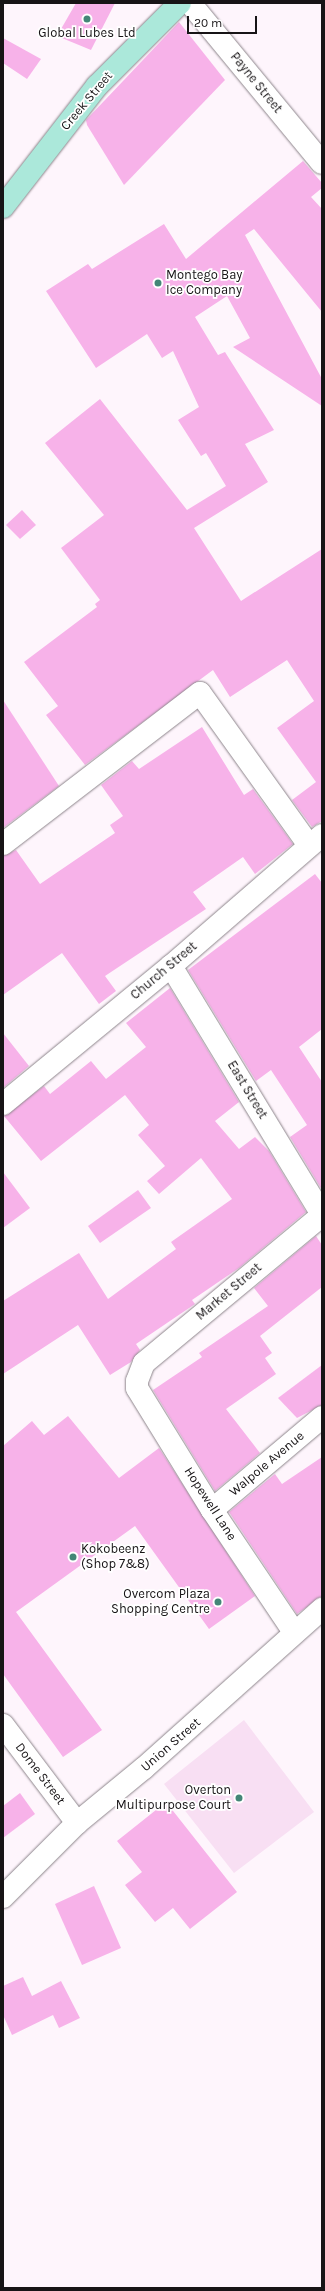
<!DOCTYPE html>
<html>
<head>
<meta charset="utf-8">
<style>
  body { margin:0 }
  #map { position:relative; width:325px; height:2291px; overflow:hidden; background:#fef5fc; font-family:Karla,sans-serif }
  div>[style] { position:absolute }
  .green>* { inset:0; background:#f8dff3 }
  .building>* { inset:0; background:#f7b2e9 }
  .roads { filter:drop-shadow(0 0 1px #8d858b) drop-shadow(0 0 1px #8d858b) }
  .minor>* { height:22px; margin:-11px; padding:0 11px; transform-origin:11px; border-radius:11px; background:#fff }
  .major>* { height:22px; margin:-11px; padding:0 11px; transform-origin:11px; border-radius:11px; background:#abe8da }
  .dots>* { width:11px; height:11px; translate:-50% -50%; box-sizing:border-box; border:2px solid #fff; border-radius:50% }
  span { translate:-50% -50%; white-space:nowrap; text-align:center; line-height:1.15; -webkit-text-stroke:3.5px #fff; paint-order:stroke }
  .poi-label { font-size:13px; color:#171416 }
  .left { translate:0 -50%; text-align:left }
  .right { translate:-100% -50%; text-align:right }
  .street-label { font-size:13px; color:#171416 }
  .frame { position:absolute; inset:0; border:4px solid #171416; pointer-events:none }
  .scale { position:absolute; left:187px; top:16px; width:70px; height:18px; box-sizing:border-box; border:2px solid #171416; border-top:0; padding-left:5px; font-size:12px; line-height:14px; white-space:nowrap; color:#171416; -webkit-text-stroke:3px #fff; paint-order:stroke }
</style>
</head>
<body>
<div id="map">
  <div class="green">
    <i style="clip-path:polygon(244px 1720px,314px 1812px,234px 1873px,164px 1784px)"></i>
  </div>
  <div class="building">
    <i style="clip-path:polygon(76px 3px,115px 3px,91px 50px,57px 36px)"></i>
    <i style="clip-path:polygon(179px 22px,225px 80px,124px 185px,87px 125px,86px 120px)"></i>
    <i style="clip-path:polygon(3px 38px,41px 59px,27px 79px,3px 63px)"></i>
    <i style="clip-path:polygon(303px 161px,322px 183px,322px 188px,311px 197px,322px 209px,322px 312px,254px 229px,245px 235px,322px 379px,322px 406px,233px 347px,250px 338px,227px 296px,195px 317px,218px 355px,225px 352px,274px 430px,245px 444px,268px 482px,194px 528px,241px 601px,322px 549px,322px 821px,312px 827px,292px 800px,316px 782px,277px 728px,314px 701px,287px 660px,230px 697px,213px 670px,85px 765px,46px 715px,58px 706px,24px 662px,97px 607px,95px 604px,100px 600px,61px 548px,104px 515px,45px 443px,100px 399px,187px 510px,226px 486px,206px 453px,201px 456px,178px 420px,199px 407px,173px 351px,162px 358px,147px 334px,96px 368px,46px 291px,88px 264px,92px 269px,164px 224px,186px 259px)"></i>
    <i style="clip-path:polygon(22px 510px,36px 525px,20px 539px,6px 525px)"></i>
    <i style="clip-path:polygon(3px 700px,59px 786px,3px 828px)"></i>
    <i style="clip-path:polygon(202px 727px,244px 795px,253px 789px,293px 844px,255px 874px,243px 857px,193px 892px,206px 909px,105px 976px,116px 991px,99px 1004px,62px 953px,3px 995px,3px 856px,16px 850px,40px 884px,115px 833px,110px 825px,123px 816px,101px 785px,132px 761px,139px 769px)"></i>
    <i style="clip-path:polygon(315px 874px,322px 883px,322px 1029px,299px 1047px,322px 1082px,322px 1190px,290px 1137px,307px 1125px,271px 1070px,256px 1081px,188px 970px)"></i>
    <i style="clip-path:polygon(170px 988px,239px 1102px,215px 1121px,239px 1149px,255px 1137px,269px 1151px,306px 1212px,239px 1268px,192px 1300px,195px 1304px,136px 1344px,140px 1350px,131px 1362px,110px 1375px,78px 1325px,3px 1374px,3px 1301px,79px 1253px,108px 1299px,176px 1249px,171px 1242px,232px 1199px,201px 1158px,159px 1194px,147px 1181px,165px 1166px,138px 1135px,149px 1125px,125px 1095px,41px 1161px,4px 1116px,44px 1086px,50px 1094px,91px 1061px,106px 1079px,146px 1047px,126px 1023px)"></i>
    <i style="clip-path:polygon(3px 1033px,29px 1066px,3px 1088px)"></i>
    <i style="clip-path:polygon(3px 1172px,30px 1208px,3px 1228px)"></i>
    <i style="clip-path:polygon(138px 1190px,151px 1208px,100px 1243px,88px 1226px)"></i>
    <i style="clip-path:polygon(316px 1236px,322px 1245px,322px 1287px,260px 1336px,272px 1353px,265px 1358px,276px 1374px,226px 1409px,260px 1453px,215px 1491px,153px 1390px,202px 1357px,199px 1353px,268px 1306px,254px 1288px)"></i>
    <i style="clip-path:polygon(322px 1365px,322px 1405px,297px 1418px,278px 1398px)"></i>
    <i style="clip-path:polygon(68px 1416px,119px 1478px,159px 1448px,255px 1596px,209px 1629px,135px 1526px,16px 1612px,102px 1730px,63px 1757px,3px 1674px,3px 1446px,32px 1421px,44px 1435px)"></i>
    <i style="clip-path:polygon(322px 1457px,322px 1596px,297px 1614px,229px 1512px,275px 1474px,282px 1484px)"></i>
    <i style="clip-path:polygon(20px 1793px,35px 1814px,3px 1838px,3px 1806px)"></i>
    <i style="clip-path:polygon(166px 1802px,237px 1892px,190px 1929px,173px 1908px,155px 1922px,125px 1885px,142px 1872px,117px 1841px)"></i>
    <i style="clip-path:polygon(94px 1886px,121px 1948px,82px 1965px,55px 1904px)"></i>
    <i style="clip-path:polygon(23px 1977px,32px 1996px,61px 1981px,80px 2018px,59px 2028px,53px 2015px,12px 2035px,3px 2015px,3px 1986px)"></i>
  </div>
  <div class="roads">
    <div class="minor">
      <i style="left:190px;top:3px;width:207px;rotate:50.5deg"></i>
      <i style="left:3px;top:844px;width:248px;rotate:-37.5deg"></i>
      <i style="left:200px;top:693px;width:187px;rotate:54.4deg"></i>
      <i style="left:171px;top:966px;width:290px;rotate:58.7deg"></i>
      <i style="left:3px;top:1104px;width:217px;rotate:-39.4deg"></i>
      <i style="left:171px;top:966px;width:200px;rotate:-40.9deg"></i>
      <i style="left:212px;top:1510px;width:144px;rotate:-40.2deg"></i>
      <i style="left:294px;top:1632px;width:147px;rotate:-123.9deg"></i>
      <i style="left:212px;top:1510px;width:143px;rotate:-121.6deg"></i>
      <i style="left:137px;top:1388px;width:7px;rotate:-90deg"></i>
      <i style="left:137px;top:1381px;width:19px;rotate:-69deg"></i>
      <i style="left:144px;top:1363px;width:231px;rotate:-39.7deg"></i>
      <i style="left:3px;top:1725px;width:123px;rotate:52.9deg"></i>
      <i style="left:3px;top:1897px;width:105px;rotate:-45deg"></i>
      <i style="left:77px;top:1823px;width:87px;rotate:-39.4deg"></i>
      <i style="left:144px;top:1768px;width:239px;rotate:-41.8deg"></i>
    </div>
    <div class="major">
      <i style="left:3px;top:207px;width:153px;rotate:-52.2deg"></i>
      <i style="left:97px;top:86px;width:117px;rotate:-45deg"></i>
    </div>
  </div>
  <div class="dots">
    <i style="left:87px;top:19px;background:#438677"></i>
    <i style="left:158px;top:283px;background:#438677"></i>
    <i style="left:73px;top:1557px;background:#438677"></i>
    <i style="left:218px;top:1602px;background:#438677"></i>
    <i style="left:239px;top:1798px;background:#438677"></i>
  </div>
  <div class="poi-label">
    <span style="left:87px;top:33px">Global Lubes Ltd</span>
    <span class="left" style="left:166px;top:283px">Montego Bay<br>Ice Company</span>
    <span class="left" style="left:81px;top:1557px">Kokobeenz<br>(Shop 7&amp;8)</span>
    <span class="right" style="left:210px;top:1602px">Overcom Plaza<br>Shopping Centre</span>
    <span class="right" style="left:231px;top:1798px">Overton<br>Multipurpose Court</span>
  </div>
  <div class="street-label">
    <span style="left:256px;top:83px;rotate:51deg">Payne Street</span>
    <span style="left:87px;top:101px;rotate:-50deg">Creek Street</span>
    <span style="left:164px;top:971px;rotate:-40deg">Church Street</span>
    <span style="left:247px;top:1090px;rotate:59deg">East Street</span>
    <span style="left:229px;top:1292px;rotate:-40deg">Market Street</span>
    <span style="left:267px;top:1464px;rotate:-40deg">Walpole Avenue</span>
    <span style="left:210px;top:1504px;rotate:57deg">Hopewell Lane</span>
    <span style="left:171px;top:1745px;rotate:-41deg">Union Street</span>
    <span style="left:40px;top:1774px;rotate:53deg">Dome Street</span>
  </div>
  <div class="frame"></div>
  <div class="scale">20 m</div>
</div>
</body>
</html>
